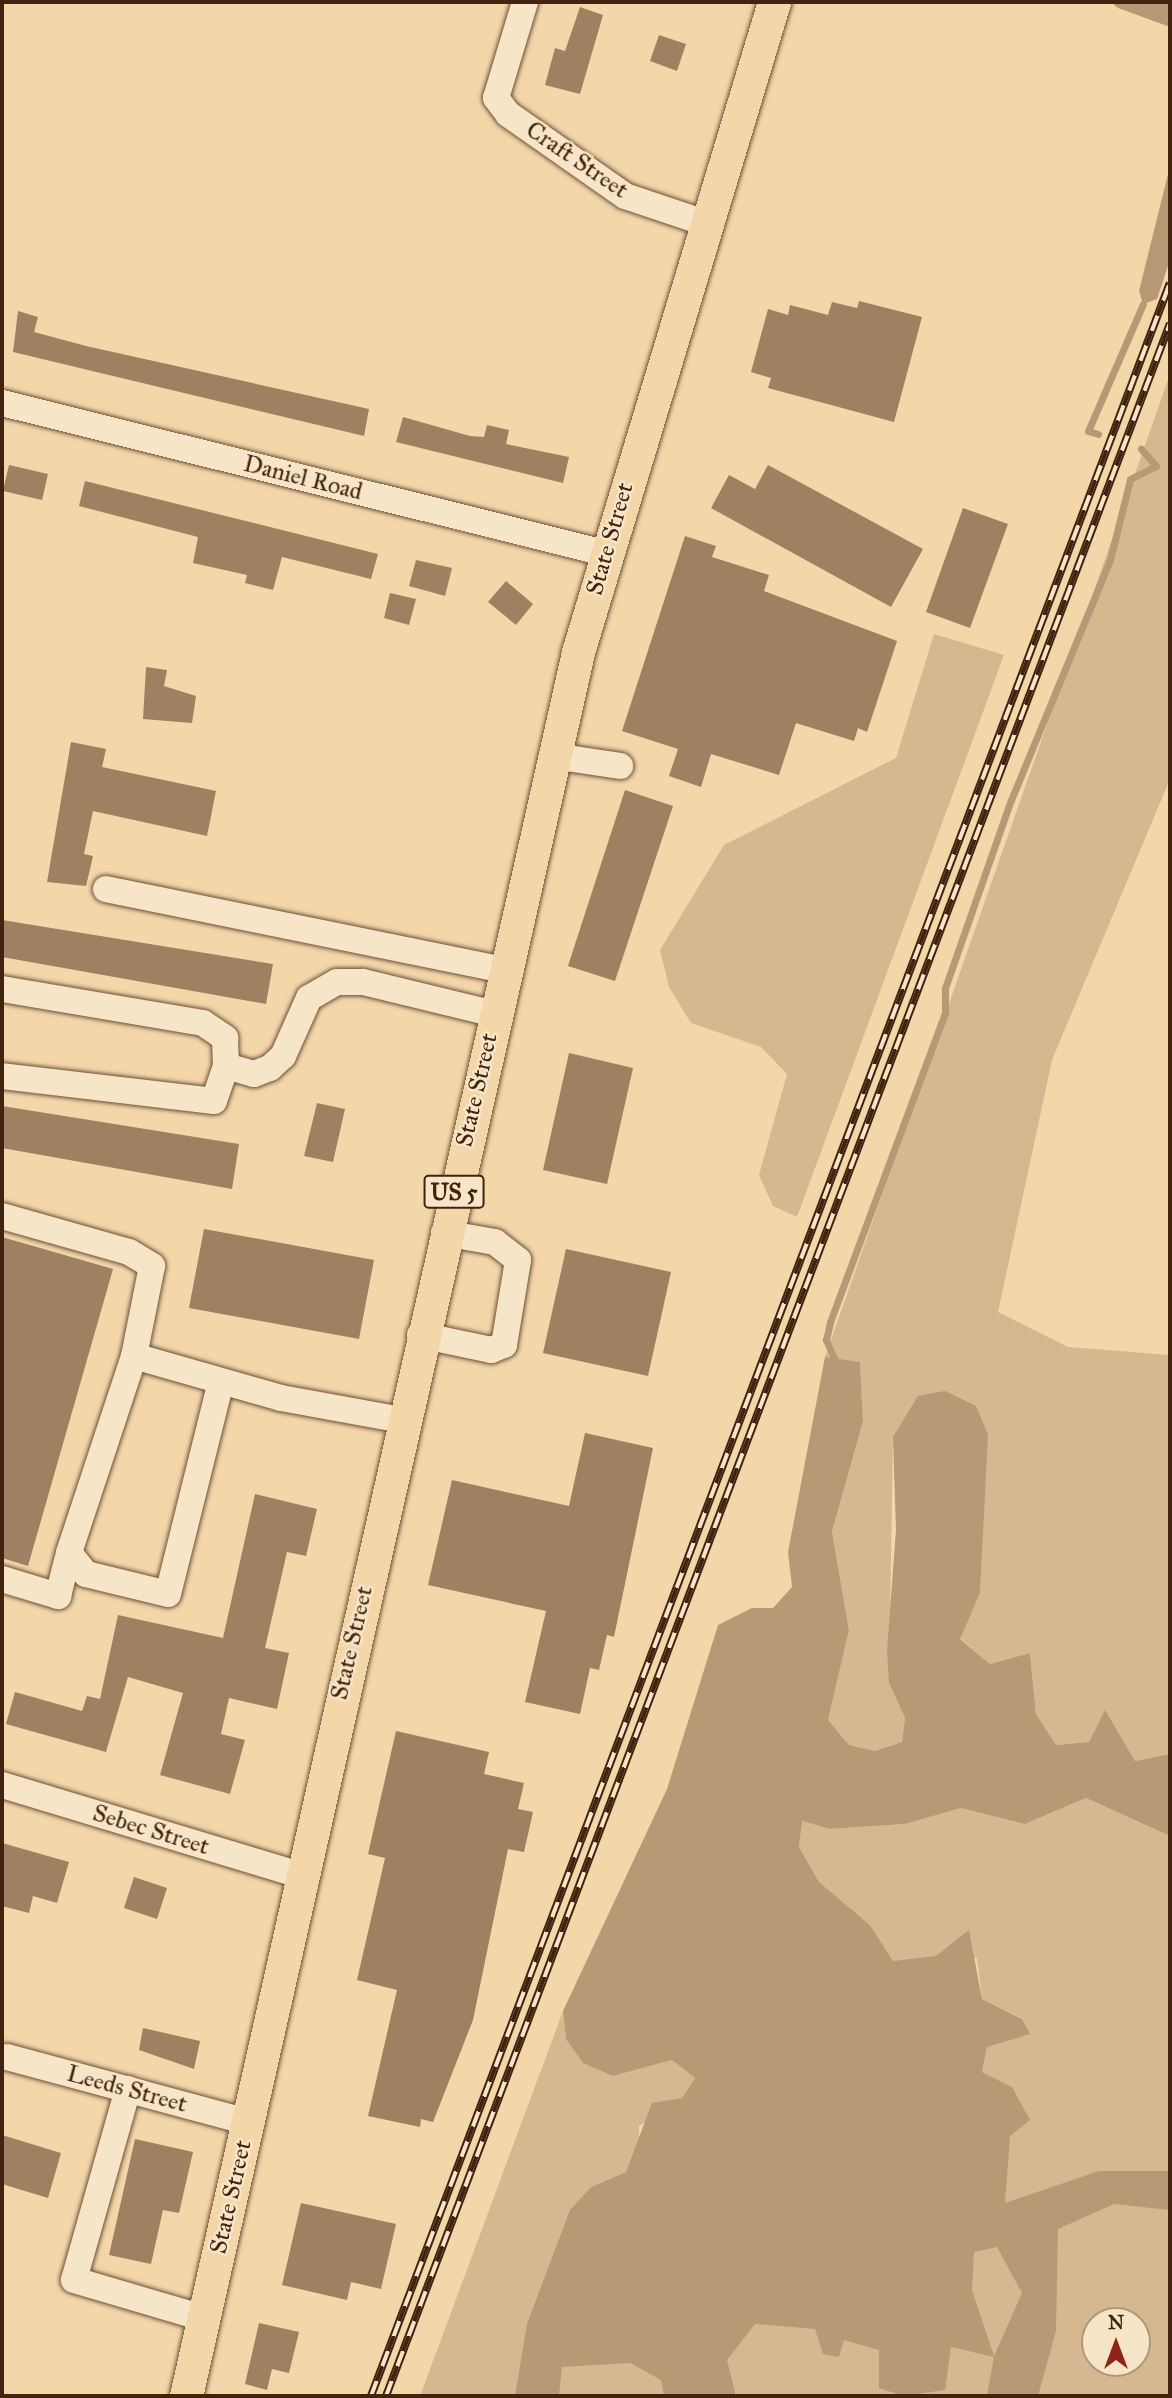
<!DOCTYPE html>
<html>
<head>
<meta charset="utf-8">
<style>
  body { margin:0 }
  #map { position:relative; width:1172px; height:2398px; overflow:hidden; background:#f3d7a9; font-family:"IM FELL Great Primer",serif }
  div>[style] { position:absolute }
  .green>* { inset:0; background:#d5b88f }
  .water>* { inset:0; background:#b79a75 }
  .stream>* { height:7px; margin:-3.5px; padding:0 3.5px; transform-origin:3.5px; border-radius:3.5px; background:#b79a75 }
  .building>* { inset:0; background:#9e8160 }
  .roads { filter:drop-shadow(0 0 2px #6e5036) drop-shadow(0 0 2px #6e5036) }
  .minor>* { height:26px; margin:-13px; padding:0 13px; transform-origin:13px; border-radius:13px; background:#f7e5c7 }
  .major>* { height:33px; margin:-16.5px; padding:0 16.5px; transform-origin:16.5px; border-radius:16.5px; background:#f3d7a9 }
  .rail>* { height:8px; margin-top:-4px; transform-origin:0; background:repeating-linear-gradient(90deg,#f7e5c7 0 16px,#422310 0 32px); box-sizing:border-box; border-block:2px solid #422310 }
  span { translate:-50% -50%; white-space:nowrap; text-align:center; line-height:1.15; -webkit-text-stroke:5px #f7e5c7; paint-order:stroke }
  .shield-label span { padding:2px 5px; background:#f7e5c7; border:2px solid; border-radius:5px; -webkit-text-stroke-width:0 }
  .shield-label { font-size:23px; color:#422310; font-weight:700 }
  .street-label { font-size:24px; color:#422310 }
  .frame { position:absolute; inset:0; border:4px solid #422310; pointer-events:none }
  .north { position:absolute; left:1081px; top:2307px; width:70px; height:70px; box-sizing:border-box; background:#f7e5c7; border:2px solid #af977e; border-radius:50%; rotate:0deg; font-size:19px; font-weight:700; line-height:28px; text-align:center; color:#422310 }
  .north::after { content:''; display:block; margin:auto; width:24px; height:32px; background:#8f2418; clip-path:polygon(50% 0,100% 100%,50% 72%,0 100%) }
</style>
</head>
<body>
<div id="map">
  <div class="green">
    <i style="clip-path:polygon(1170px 374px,1170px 779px,1052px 1060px,998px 1312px,1068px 1347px,1170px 1355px,1170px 1754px,1135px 1761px,1105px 1711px,1089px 1742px,1056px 1745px,1036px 1714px,1030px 1653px,990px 1664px,960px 1638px,980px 1593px,987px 1435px,893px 1437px,889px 1683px,905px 1718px,902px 1742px,875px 1751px,849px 1745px,828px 1720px,849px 1630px,832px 1532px,863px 1421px,860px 1363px,825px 1357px)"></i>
    <i style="clip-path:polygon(934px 634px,1004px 655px,797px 1217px,773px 1206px,759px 1175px,787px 1074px,761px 1047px,691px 1023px,669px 987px,660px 950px,724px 845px,896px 758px)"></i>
    <i style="clip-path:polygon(evenodd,1086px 1798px,1170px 1836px,1170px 2396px,420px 2396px,563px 2011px,566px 2039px,613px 2076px,672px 2060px,695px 2078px,682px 2098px,639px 2126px,639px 2151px,626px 2172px,591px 2187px,565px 2224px,1012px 2087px,982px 2072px,987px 2047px,1023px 2019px,982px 1999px,977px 1958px,893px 1961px,870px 1925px,819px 1882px,799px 1847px,801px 1821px,829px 1829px,905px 1824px,961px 1808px,1025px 1824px,1086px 1798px,1095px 2321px,1137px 2321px,1137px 2363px,1095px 2363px,1095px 2321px)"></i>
  </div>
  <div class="water">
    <i style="clip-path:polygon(1111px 2px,1170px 2px,1170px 27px,1118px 8px)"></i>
    <i style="clip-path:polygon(1170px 166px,1170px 260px,1157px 299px,1143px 304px,1139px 291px)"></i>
    <i style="clip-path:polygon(evenodd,825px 1357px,860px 1362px,863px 1421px,832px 1532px,849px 1630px,828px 1720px,849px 1745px,875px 1751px,902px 1742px,905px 1718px,889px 1683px,887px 1651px,896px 1530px,893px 1437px,918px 1396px,945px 1391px,976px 1406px,988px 1435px,980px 1593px,960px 1639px,990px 1664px,1030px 1653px,1036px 1714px,1056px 1745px,1089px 1742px,1105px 1710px,1135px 1761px,1170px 1754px,1170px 1836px,1086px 1798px,1025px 1824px,961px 1808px,905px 1824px,829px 1829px,802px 1821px,799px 1847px,819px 1882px,870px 1925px,893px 1961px,936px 1956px,969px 1930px,982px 1999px,1022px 2019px,1030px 2034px,987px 2047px,982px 2072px,1012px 2087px,1030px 2120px,1010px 2136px,1005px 2203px,1099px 2171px,1170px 2171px,1170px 2210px,1114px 2204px,1058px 2229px,1056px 2331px,1038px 2396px,987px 2396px,994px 2357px,951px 2347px,945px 2390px,903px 2396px,879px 2388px,879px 2350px,844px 2340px,839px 2357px,823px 2354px,815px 2329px,755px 2324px,727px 2360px,736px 2396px,664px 2396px,661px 2380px,630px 2363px,562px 2367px,559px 2396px,515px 2396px,527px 2324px,570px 2210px,591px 2187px,626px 2172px,652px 2103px,682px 2098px,695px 2078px,672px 2060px,613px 2076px,583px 2063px,566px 2039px,563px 2011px,667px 1789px,718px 1625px,752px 1608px,773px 1608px,792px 1587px,788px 1552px,825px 1357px,997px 2247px,1022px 2293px,994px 2356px,972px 2290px,974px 2252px,997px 2247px)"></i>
  </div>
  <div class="stream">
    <i style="left:1098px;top:434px;width:10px;rotate:-163deg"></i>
    <i style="left:1088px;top:431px;width:138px;rotate:-66.6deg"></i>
    <i style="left:838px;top:1367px;width:30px;rotate:-114deg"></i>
    <i style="left:826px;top:1340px;width:18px;rotate:-77deg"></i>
    <i style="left:830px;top:1322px;width:331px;rotate:-69.6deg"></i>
    <i style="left:945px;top:1012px;width:24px;rotate:-90deg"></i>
    <i style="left:945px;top:988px;width:199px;rotate:-70.7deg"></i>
    <i style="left:1011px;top:800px;width:260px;rotate:-67.6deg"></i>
    <i style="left:1110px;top:560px;width:83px;rotate:-76.1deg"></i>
    <i style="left:1130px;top:479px;width:29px;rotate:-27deg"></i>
    <i style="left:1156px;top:466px;width:23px;rotate:-131deg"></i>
  </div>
  <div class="building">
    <i style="clip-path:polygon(580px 7px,603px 15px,580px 94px,545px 85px,555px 48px,565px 51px)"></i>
    <i style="clip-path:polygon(659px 35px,686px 44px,677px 71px,650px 61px)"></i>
    <i style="clip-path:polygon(859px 301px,922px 317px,894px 422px,768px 388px,771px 378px,751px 372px,768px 309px,788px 315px,790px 305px,828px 315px,832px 302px,857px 308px)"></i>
    <i style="clip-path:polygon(18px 311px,38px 317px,34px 332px,86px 346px,369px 409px,364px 436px,13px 352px)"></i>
    <i style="clip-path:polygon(403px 417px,470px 436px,484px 437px,487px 425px,509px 430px,506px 444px,569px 457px,563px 483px,396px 442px)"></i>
    <i style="clip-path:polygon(9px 465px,48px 474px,42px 500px,3px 491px)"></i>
    <i style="clip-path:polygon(768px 465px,923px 549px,891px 607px,711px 508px,729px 475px,755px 489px)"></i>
    <i style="clip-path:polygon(85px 481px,378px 554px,371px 579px,282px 557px,273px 590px,245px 583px,247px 575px,193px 563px,198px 537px,79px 506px)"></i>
    <i style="clip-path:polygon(963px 508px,1008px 524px,970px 628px,926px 612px)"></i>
    <i style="clip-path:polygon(685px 536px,716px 546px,712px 557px,769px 575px,764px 591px,897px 641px,867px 732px,858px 728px,854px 741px,796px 723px,779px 775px,711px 754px,701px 787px,669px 776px,678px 749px,622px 731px)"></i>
    <i style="clip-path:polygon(416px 560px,452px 568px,445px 596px,409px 586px)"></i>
    <i style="clip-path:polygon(506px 581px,533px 604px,516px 625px,488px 602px)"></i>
    <i style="clip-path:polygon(390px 593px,416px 599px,409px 625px,384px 618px)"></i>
    <i style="clip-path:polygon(146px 667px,167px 670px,164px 686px,196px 696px,192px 723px,143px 719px)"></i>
    <i style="clip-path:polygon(71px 742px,106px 749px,102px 767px,216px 791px,207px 836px,93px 811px,84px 854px,93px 856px,86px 886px,47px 882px)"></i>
    <i style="clip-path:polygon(625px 790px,673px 806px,615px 981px,568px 966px)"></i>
    <i style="clip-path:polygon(2px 920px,273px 964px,266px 1004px,2px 957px)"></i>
    <i style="clip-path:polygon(569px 1053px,633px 1068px,607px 1184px,543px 1170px)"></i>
    <i style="clip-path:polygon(317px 1103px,345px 1109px,333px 1162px,304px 1156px)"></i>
    <i style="clip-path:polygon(2px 1106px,239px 1144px,232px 1189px,2px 1148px)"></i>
    <i style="clip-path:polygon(204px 1229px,374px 1260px,359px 1339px,189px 1308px)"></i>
    <i style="clip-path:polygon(2px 1237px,113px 1269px,28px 1566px,2px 1558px)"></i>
    <i style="clip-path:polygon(566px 1249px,671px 1272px,648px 1376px,543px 1353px)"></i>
    <i style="clip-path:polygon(585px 1433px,653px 1448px,614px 1637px,607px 1635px,599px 1670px,590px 1668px,580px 1714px,525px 1702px,546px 1611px,428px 1585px,452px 1480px,569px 1506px)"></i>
    <i style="clip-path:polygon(255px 1494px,317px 1509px,306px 1556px,287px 1552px,265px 1648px,289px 1653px,277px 1709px,229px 1698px,221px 1734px,245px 1740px,230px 1794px,160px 1775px,183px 1693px,128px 1677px,106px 1752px,6px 1724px,15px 1692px,82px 1711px,87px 1696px,100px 1699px,118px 1615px,223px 1638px)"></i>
    <i style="clip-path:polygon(396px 1731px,489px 1752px,484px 1774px,524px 1783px,518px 1809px,533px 1812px,524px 1852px,508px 1849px,473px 2020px,433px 2122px,421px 2119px,420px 2127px,368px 2116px,397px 1990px,357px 1980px,385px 1858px,368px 1854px)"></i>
    <i style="clip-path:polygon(2px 1843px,69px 1862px,57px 1903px,33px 1896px,29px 1913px,2px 1906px)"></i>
    <i style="clip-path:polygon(134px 1877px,167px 1888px,157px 1919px,124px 1908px)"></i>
    <i style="clip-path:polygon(143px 2028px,200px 2041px,194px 2069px,139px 2050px)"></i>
    <i style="clip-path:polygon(2px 2135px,61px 2153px,48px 2198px,2px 2184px)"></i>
    <i style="clip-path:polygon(135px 2139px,193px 2152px,179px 2213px,163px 2210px,151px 2264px,109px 2255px)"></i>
    <i style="clip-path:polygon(301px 2203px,396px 2224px,381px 2289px,351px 2282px,347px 2300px,282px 2285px)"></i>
    <i style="clip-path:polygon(259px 2323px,299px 2332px,289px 2373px,272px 2369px,267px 2390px,245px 2384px)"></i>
  </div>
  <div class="roads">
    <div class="minor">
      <i style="left:525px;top:2px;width:100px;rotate:106.8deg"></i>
      <i style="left:496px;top:98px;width:20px;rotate:53deg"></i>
      <i style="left:508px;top:114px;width:143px;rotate:35deg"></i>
      <i style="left:625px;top:196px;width:84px;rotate:18.6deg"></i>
      <i style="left:2px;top:403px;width:621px;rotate:13.97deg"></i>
      <i style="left:554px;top:756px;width:67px;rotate:8.6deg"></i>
      <i style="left:106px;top:889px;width:407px;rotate:11.5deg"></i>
      <i style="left:2px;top:989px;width:204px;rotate:9.6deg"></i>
      <i style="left:203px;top:1023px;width:27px;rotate:34deg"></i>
      <i style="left:225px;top:1038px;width:28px;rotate:88deg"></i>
      <i style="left:226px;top:1066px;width:37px;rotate:109deg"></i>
      <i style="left:214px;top:1101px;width:213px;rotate:-173.3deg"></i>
      <i style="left:226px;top:1066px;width:29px;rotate:16deg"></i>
      <i style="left:254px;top:1074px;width:17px;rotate:-21deg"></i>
      <i style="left:270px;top:1068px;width:18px;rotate:-43deg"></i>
      <i style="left:283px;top:1056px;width:64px;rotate:-65.9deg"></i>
      <i style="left:309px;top:998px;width:32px;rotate:-30deg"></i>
      <i style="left:337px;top:982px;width:26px"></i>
      <i style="left:363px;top:982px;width:136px;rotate:13.6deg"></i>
      <i style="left:2px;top:1216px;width:132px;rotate:15.8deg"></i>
      <i style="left:129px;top:1252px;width:27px;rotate:31deg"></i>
      <i style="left:152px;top:1266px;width:92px;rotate:101.3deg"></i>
      <i style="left:134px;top:1356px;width:153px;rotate:15.9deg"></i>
      <i style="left:281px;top:1398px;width:123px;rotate:10.3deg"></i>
      <i style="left:420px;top:1335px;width:73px;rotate:11.9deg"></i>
      <i style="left:491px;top:1350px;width:14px;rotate:-21deg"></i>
      <i style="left:504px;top:1345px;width:86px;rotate:-80.6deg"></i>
      <i style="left:518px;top:1260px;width:29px;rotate:-142deg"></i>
      <i style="left:495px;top:1242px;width:52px;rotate:-170deg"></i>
      <i style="left:134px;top:1356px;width:207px;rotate:108.3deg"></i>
      <i style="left:69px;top:1553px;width:27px;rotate:51deg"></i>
      <i style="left:86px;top:1574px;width:84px;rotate:13.7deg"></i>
      <i style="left:168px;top:1594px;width:219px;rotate:-76deg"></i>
      <i style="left:2px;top:1579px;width:59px;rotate:16.9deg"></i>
      <i style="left:58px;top:1596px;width:44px;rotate:-75.7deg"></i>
      <i style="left:2px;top:1785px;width:312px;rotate:16.8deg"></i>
      <i style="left:7px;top:2057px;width:250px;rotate:15.1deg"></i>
      <i style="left:128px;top:2089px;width:198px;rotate:105.8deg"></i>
      <i style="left:74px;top:2280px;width:134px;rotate:16.4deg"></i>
    </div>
    <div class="major">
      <i style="left:186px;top:2396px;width:1788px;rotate:-77.33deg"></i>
      <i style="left:578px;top:652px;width:679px;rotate:-73.22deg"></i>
    </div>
  </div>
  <div class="rail">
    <i style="left:371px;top:2396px;width:2259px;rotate:-69.29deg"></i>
    <i style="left:386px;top:2396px;width:2216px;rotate:-69.28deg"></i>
  </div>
  <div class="shield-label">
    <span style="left:454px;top:1192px">US 5</span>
  </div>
  <div class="street-label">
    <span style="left:577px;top:160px;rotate:34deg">Craft Street</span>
    <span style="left:303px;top:478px;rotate:14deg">Daniel Road</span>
    <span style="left:610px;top:539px;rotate:-74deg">State Street</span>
    <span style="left:477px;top:1090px;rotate:-77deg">State Street</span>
    <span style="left:352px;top:1643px;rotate:-77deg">State Street</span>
    <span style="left:151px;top:1830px;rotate:17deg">Sebec Street</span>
    <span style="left:127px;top:2089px;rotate:15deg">Leeds Street</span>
    <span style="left:231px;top:2197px;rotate:-77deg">State Street</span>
  </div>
  <div class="frame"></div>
  <div class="north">N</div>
</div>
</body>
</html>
